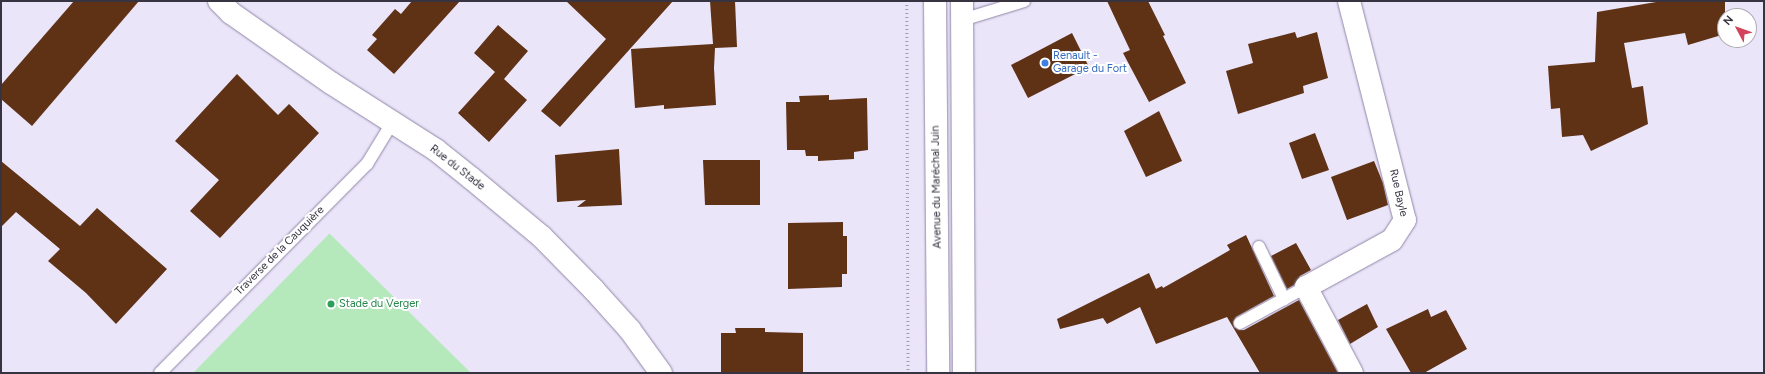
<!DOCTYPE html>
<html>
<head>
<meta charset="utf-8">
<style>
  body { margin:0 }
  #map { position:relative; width:1765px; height:374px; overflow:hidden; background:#ebe5fa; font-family:Figtree,sans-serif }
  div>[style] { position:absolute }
  .green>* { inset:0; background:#b5e9bc }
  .building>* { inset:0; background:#5f3115 }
  .path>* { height:2.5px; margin-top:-1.25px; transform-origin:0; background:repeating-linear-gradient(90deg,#a19cae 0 1px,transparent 0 4px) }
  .roads { filter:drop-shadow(0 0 1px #9087a6) drop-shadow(0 0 1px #9087a6) }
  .lane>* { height:12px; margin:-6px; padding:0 6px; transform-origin:6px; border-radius:6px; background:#fff }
  .street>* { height:22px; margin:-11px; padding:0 11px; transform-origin:11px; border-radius:11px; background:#fff }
  .secondary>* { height:22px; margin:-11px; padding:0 11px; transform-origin:11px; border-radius:11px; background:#fff }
  .primary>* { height:22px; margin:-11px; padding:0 11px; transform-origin:11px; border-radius:11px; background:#fff }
  .dots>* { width:11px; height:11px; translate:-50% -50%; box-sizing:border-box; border:2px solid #fff; border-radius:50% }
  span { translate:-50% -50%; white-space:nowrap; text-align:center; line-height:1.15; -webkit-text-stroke:4px #fff; paint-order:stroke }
  .shop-label { font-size:11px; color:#366cbe }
  .left { translate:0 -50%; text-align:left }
  .street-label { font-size:11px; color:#373341 }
  .leisure-label { font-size:11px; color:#27864d }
  .frame { position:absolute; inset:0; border:2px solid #373341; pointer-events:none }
  .north { position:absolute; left:1717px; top:8px; width:40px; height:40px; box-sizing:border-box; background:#fff; border:1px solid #afadb3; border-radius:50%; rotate:311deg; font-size:11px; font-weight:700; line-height:16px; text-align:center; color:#373341 }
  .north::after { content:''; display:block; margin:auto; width:14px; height:18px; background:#d3435c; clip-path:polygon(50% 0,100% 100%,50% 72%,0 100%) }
</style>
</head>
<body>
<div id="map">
  <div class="green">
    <i style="clip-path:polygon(329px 234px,330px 234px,471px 373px,193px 373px)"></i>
  </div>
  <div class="building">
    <i style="clip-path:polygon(74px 1px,139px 1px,32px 126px,1px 99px,1px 85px)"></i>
    <i style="clip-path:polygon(412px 1px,460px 1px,394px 74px,367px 50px,377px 39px,372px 35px,395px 9px,401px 14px)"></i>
    <i style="clip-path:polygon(566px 1px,673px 1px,560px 127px,541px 111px,606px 39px)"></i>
    <i style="clip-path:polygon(710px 1px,735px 1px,737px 47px,715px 48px,714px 68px,716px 105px,664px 109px,664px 105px,635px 108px,631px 49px,713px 44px)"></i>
    <i style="clip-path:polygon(1107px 1px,1148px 1px,1165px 35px,1163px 36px,1186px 83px,1149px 102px,1123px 53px,1130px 50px)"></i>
    <i style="clip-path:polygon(1662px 1px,1725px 1px,1725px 34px,1688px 45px,1685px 33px,1624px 43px,1632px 88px,1643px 86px,1648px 124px,1591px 151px,1583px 135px,1562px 137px,1560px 108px,1551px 109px,1548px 66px,1595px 62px,1597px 12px)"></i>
    <i style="clip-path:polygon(498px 25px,528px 51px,504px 79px,527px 100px,489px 142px,458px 113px,495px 72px,474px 53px)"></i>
    <i style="clip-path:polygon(1295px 32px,1297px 38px,1317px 32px,1328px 78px,1303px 86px,1304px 93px,1238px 114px,1226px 71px,1253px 63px,1248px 44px)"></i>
    <i style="clip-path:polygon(1072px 33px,1089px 67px,1028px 98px,1011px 65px)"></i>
    <i style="clip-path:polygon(237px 74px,278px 115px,289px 104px,319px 133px,220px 238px,190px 211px,219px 180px,175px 141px)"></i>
    <i style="clip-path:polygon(829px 95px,829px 100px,867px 98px,868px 150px,854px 152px,854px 159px,818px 161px,818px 156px,806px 156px,805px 150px,787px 150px,786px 102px,800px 102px,799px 96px)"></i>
    <i style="clip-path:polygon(1159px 111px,1182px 161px,1146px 177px,1124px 131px)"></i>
    <i style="clip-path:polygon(1315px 133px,1329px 170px,1302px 179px,1289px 143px)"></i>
    <i style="clip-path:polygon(619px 149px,622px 205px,577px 207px,586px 200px,557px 202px,555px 155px)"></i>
    <i style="clip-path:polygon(703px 160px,760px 160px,760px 205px,705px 205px)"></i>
    <i style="clip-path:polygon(1px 161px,80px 226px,97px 208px,167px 269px,116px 324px,86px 293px,48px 261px,60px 249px,16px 212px,1px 227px)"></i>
    <i style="clip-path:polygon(1374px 161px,1383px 183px,1388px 205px,1347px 220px,1331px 177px)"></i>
    <i style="clip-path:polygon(843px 222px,843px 236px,847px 236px,847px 274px,842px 274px,842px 287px,788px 289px,788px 223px)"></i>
    <i style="clip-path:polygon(1246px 235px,1274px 296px,1236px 317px,1233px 322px,1234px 327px,1239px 330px,1244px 330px,1299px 300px,1338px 373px,1260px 373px,1227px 317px,1156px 344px,1140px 307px,1107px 324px,1103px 318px,1060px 329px,1057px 319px,1149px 273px,1156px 289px,1162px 286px,1163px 288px,1211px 261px,1230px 250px,1227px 245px)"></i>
    <i style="clip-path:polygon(1296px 243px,1311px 270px,1300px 276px,1294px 285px,1287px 289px,1271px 256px)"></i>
    <i style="clip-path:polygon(1367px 304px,1378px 327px,1350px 344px,1338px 320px)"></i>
    <i style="clip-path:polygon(1428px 309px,1431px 317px,1446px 310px,1467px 349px,1424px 373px,1411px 373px,1386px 329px)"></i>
    <i style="clip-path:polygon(735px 328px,765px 328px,765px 332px,803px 333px,803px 373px,721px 373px,721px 333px,736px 333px)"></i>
  </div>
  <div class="path">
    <i style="left:907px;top:1px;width:372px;rotate:89.8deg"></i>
  </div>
  <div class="roads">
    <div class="lane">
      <i style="left:962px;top:20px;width:65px;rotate:-17deg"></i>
      <i style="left:1259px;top:247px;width:58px;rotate:64.3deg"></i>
      <i style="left:1240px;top:323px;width:75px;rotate:-28.6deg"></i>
      <i style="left:160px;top:373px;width:294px;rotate:-45.3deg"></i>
      <i style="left:367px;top:164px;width:48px;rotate:-58.6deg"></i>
    </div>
    <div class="street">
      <i style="left:1349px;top:1px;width:226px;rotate:75.7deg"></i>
      <i style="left:1405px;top:220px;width:24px;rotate:123deg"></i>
      <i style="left:1392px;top:240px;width:98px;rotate:151.3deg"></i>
      <i style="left:1306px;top:287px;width:98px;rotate:61.9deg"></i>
    </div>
    <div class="secondary">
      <i style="left:219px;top:1px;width:17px;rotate:45deg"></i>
      <i style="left:231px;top:13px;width:122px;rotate:35deg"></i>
      <i style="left:331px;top:83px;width:125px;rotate:32.5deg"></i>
      <i style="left:436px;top:150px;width:45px;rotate:38.7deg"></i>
      <i style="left:471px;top:178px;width:92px;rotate:39.7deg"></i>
      <i style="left:542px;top:237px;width:74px;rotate:45.5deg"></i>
      <i style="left:594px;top:290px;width:54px;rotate:48deg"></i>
      <i style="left:630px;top:330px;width:53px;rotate:54.2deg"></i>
    </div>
    <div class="primary">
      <i style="left:935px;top:1px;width:372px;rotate:89.5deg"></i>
      <i style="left:962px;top:1px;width:372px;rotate:89.7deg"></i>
    </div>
  </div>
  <div class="dots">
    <i style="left:1045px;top:63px;background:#3f7fe0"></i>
    <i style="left:331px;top:304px;background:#2e9e5b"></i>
  </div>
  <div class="shop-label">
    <span class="left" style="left:1053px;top:63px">Renault -<br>Garage du Fort</span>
  </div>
  <div class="street-label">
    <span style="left:457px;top:168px;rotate:38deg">Rue du Stade</span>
    <span style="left:937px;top:187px;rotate:-91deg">Avenue du Maréchal Juin</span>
    <span style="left:1398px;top:193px;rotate:77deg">Rue Bayle</span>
    <span style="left:280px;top:251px;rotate:-45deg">Traverse de la Cauquière</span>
  </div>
  <div class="leisure-label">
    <span class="left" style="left:339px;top:304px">Stade du Verger</span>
  </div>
  <div class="frame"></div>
  <div class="north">N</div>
</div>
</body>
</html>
